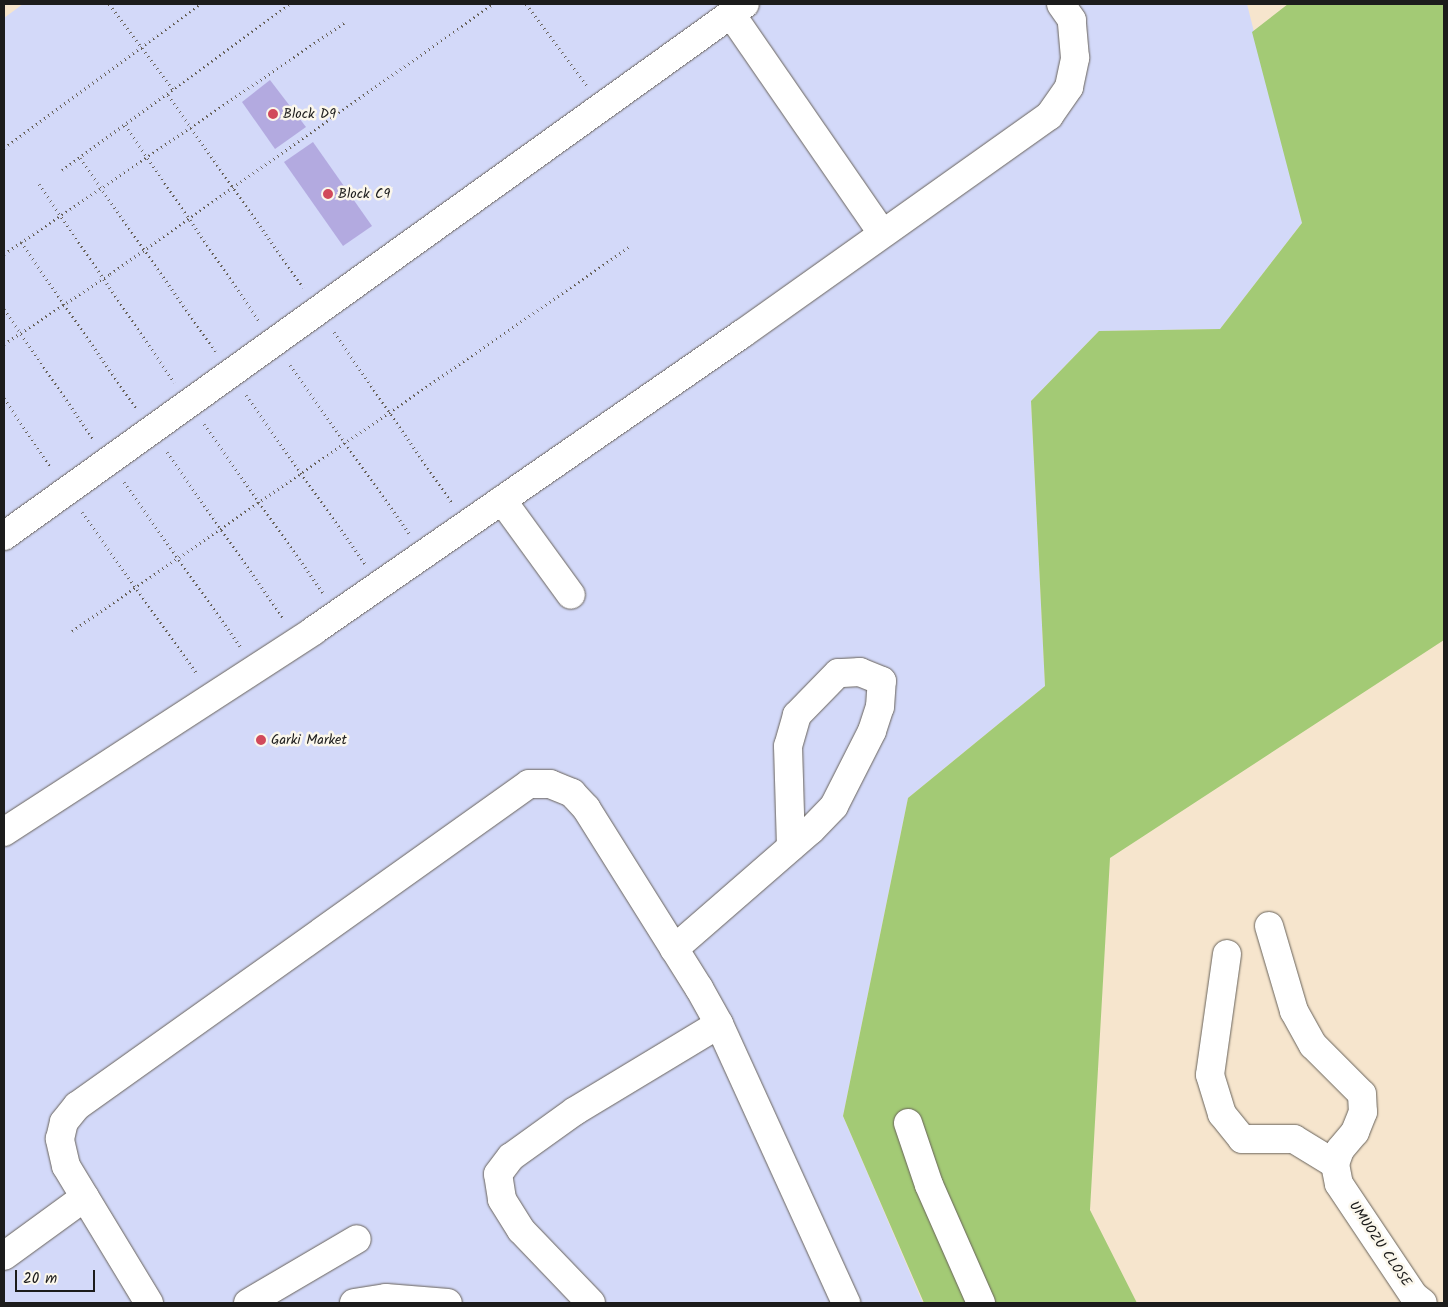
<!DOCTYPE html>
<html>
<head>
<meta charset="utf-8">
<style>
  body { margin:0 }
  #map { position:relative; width:1448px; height:1307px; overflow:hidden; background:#f6e5cd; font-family:Kalam,sans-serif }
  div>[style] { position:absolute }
  .built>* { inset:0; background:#d3d9f9 }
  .green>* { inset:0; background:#a3ca75 }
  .building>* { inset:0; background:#b3aae0 }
  .path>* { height:3px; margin-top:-1.5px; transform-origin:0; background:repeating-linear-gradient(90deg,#68625a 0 1px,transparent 0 5px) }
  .roads { filter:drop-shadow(0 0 1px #68625a) drop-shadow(0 0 1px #68625a) }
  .minor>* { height:28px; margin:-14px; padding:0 14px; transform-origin:14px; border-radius:14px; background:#fff }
  .dots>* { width:14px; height:14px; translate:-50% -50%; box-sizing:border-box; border:2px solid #fbf7ec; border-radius:50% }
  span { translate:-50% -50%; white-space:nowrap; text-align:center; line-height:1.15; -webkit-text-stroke:5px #fbf7ec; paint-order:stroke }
  .poi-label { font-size:14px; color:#1c1c1c }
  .left { translate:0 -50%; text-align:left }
  .street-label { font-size:14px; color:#1c1c1c }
  .frame { position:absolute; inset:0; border:5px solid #1c1c1c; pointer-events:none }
  .scale { position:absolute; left:15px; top:1270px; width:80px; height:22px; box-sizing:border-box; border:2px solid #1c1c1c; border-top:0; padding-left:6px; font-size:15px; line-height:18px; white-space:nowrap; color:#1c1c1c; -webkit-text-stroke:4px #fbf7ec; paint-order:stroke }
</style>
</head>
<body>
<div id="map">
  <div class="built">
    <i style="clip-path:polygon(23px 4px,1247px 4px,1302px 223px,1220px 329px,1099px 331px,1031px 401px,1045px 686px,908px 798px,843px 1116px,923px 1303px,4px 1303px,4px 18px)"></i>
  </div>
  <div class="green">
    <i style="clip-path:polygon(1288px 4px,1444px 4px,1444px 640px,1110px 858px,1090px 1210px,1137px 1303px,924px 1303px,843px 1116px,908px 798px,1045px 686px,1031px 401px,1099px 331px,1220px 329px,1302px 223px,1252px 32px)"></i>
  </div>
  <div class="building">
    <i style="clip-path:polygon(270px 80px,306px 127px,275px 149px,242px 102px)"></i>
    <i style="clip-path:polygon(313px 142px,372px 226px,343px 246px,284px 162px)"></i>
  </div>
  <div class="path">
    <i style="left:109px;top:4px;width:109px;rotate:53.2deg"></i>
    <i style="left:526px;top:4px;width:102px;rotate:53.4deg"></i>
    <i style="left:168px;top:95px;width:235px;rotate:54.9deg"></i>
    <i style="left:125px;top:125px;width:237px;rotate:55.6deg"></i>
    <i style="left:4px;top:148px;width:243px;rotate:-36.3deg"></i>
    <i style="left:80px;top:158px;width:236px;rotate:55deg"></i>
    <i style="left:62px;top:170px;width:282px;rotate:-36.1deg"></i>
    <i style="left:39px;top:184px;width:240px;rotate:55.7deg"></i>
    <i style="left:21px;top:242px;width:202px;rotate:55.3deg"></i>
    <i style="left:4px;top:254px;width:413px;rotate:-34.2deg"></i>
    <i style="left:4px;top:309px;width:159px;rotate:55.5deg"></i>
    <i style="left:334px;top:332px;width:208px;rotate:55.4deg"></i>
    <i style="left:4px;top:344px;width:127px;rotate:-33.4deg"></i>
    <i style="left:110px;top:274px;width:469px;rotate:-35.2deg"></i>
    <i style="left:290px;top:365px;width:206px;rotate:54.7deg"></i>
    <i style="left:246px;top:395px;width:207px;rotate:54.8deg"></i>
    <i style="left:4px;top:398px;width:84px;rotate:56.1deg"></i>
    <i style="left:204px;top:424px;width:207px;rotate:54.8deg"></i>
    <i style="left:167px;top:452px;width:204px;rotate:55deg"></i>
    <i style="left:124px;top:482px;width:201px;rotate:54.7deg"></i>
    <i style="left:82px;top:512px;width:199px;rotate:54.6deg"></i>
    <i style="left:72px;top:631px;width:677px;rotate:-34.58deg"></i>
  </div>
  <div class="roads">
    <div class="minor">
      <i style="left:731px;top:14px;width:266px;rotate:55.4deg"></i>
      <i style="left:502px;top:500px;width:117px;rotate:54deg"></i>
      <i style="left:4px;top:536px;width:912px;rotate:-35.68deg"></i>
      <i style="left:4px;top:832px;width:369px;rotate:-33deg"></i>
      <i style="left:313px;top:631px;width:522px;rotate:-34.7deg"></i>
      <i style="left:742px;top:334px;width:377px;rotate:-35.4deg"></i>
      <i style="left:1049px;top:116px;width:35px;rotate:-55deg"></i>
      <i style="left:1069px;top:87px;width:30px;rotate:-78deg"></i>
      <i style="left:1075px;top:58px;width:38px;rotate:-95deg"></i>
      <i style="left:1072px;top:20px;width:19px;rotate:-125deg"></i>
      <i style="left:1269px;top:926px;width:89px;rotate:73.6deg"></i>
      <i style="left:1294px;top:1011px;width:39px;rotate:61deg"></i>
      <i style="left:1313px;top:1045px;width:69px;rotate:45deg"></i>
      <i style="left:1362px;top:1094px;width:18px;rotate:87deg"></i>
      <i style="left:1363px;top:1112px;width:22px;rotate:112deg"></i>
      <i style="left:1355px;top:1132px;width:23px;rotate:130deg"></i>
      <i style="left:1340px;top:1150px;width:15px;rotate:110deg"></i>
      <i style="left:1335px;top:1164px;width:20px;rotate:79deg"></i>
      <i style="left:1339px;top:1184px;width:135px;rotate:56.2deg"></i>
      <i style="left:1414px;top:1296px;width:11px;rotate:38deg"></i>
      <i style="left:674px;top:949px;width:181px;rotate:-41deg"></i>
      <i style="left:811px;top:830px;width:33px;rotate:-46deg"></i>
      <i style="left:834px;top:806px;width:84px;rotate:-63.1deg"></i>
      <i style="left:872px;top:731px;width:25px;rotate:-72deg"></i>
      <i style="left:880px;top:707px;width:26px;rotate:-86deg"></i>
      <i style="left:882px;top:681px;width:24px;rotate:-158deg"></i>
      <i style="left:860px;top:672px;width:22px;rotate:177deg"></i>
      <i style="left:838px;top:673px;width:59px;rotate:134.3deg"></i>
      <i style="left:797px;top:715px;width:32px;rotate:106deg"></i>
      <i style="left:788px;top:746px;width:101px;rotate:88.3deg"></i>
      <i style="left:1227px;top:954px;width:122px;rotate:98deg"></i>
      <i style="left:1210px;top:1075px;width:41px;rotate:72.9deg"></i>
      <i style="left:1222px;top:1114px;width:32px;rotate:51deg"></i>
      <i style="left:1242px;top:1139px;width:52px"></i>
      <i style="left:1294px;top:1139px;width:48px;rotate:31.4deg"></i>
      <i style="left:908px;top:1123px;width:65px;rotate:71.3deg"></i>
      <i style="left:929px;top:1185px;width:129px;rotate:66.2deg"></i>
      <i style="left:4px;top:1256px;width:100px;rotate:-36.1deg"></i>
      <i style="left:149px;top:1303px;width:160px;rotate:-121.2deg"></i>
      <i style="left:66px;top:1166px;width:28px;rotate:-103deg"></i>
      <i style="left:60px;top:1139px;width:17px;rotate:-77deg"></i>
      <i style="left:64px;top:1122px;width:21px;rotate:-51deg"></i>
      <i style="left:77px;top:1106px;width:555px;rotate:-35.47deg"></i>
      <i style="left:529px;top:784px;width:21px"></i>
      <i style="left:550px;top:784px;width:24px;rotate:22deg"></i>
      <i style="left:572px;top:793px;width:21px;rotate:47deg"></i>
      <i style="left:586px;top:808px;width:213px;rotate:57.9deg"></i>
      <i style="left:699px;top:988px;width:41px;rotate:60.9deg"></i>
      <i style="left:719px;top:1024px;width:307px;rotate:65.5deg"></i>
      <i style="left:248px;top:1303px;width:126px;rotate:-30.4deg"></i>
      <i style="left:354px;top:1303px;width:32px;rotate:-9deg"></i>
      <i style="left:386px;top:1298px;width:62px;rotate:4.6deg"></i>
      <i style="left:591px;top:1303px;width:101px;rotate:-133.8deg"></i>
      <i style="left:521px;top:1230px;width:36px;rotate:-122deg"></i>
      <i style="left:502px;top:1199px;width:25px;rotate:-99deg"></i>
      <i style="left:498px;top:1174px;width:21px;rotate:-53deg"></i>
      <i style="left:511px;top:1157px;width:79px;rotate:-35.7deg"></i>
      <i style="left:575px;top:1111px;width:168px;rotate:-31.1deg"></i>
    </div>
  </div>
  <div class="dots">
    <i style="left:273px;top:114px;background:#d1495b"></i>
    <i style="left:328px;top:194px;background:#d1495b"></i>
    <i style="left:261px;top:740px;background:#d1495b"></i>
  </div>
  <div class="poi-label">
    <span class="left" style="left:283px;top:114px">Block D9</span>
    <span class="left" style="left:338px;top:194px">Block C9</span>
    <span class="left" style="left:271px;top:740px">Garki Market</span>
  </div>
  <div class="street-label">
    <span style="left:1380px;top:1244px;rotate:56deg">UMUOZU CLOSE</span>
  </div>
  <div class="frame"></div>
  <div class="scale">20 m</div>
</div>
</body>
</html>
